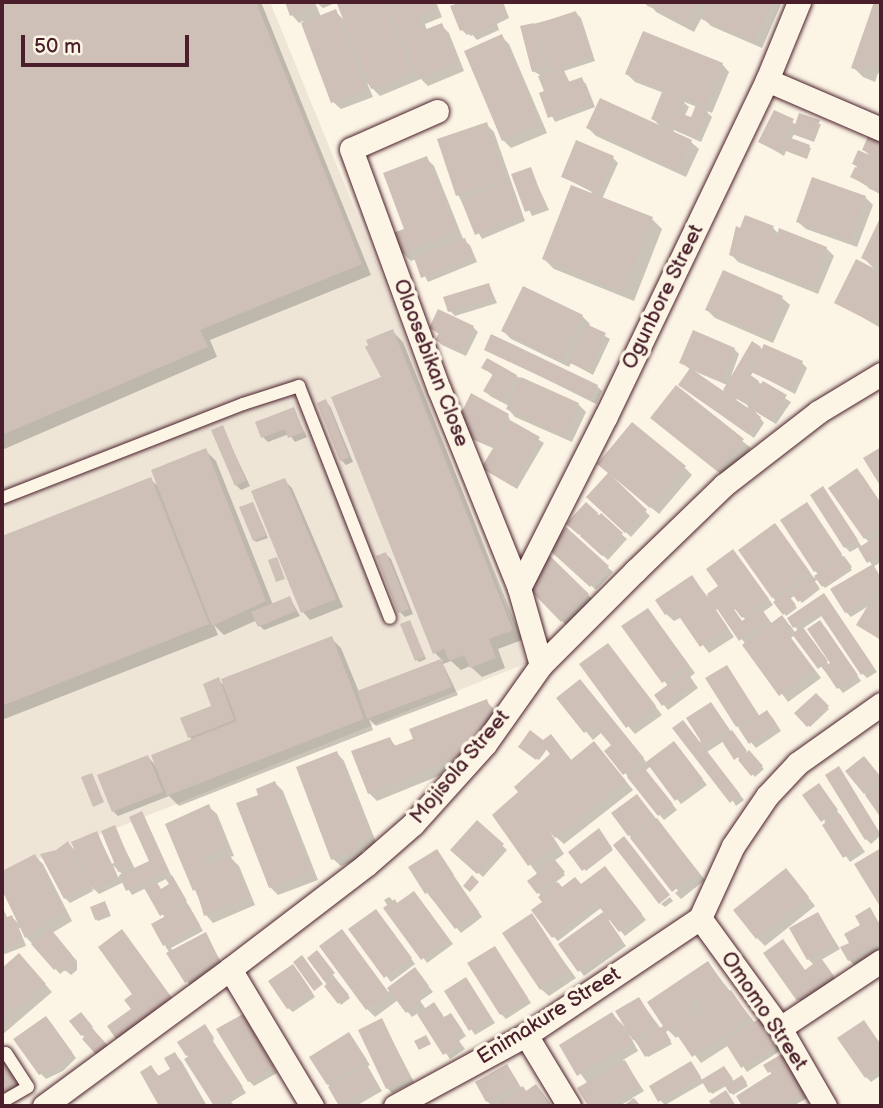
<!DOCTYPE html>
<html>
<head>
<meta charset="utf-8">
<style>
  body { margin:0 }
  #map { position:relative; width:883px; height:1108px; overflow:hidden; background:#fcf5e5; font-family:"Balsamiq Sans",sans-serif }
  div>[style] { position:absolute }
  .built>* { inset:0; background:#eee5d7 }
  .shadow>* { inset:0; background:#0003 }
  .building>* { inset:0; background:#cfc0b7 }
  .roads { filter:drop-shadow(0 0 2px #4a1f2b) drop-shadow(0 0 2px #4a1f2b) }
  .service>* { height:12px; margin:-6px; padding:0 6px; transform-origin:6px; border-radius:6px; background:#fcf5e5 }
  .minor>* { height:23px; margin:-11.5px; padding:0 11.5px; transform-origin:11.5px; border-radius:11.5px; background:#fcf5e5 }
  span { translate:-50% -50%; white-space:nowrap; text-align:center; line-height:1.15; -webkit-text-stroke:7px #fcf5e5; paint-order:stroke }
  .street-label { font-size:21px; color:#4a1f2b }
  .frame { position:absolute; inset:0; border:4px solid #4a1f2b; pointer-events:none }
  .scale { position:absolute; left:21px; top:35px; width:168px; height:32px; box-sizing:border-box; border:4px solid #4a1f2b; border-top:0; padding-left:9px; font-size:21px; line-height:24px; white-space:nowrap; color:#4a1f2b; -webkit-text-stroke:5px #fcf5e5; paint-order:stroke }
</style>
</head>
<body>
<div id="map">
  <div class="built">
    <i style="clip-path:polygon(2px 2px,270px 2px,378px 266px,527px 663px,2px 874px)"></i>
  </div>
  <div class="shadow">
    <i style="clip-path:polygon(2px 2px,261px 2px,371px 275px,210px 340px,217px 357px,2px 450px)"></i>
    <i style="clip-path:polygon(287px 2px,315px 2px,321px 17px,335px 11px,346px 22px,338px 2px,323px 8px,316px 2px,436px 2px,442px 17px,425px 24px,427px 31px,441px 25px,449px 33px,464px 71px,428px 86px,421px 79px,380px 96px,367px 83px,373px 97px,341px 109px,333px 102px,303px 21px,299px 23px,292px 15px)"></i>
    <i style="clip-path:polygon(465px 2px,503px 2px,509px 18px,497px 24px,499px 30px,477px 40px,471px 33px,467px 35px,462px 30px,453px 7px)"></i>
    <i style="clip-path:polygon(649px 2px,782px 2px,762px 48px,711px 26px,702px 17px,694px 32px,656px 12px)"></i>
    <i style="clip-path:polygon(876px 2px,881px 2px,881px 74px,878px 73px,875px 82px,863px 77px,853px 67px)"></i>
    <i style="clip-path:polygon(576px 13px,581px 18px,595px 61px,564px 71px,570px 83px,581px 79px,586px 84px,595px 107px,555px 122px,541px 94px,546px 92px,540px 75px,533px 71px,533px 24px)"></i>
    <i style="clip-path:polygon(501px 36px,509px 44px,547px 133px,511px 148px,503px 140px)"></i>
    <i style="clip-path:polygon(evenodd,722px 64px,729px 72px,712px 113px,705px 110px,712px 117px,701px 142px,674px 130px,673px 133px,691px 142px,699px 149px,686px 177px,596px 136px,588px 128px,662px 128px,653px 119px,664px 93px,635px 82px,627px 74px,722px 64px,682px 101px,697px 107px,691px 120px,684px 117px,689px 107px,682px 101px)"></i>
    <i style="clip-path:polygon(775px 112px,797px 125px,821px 124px,814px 142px,794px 134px,791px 140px,811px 148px,807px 159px,786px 151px,784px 156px,761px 142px)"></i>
    <i style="clip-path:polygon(486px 124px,494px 132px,525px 221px,482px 239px,458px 195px)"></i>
    <i style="clip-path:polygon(870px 136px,881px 141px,881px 195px,852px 177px,857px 167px,854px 164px,872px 158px,864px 150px)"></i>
    <i style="clip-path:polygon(426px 158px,434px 166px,464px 241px,470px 245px,477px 262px,428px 282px,416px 259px,411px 261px,403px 253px,407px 229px)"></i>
    <i style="clip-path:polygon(613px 158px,618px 163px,602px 199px,652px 219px,662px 229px,634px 301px,554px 269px,544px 259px,592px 192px,563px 177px)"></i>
    <i style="clip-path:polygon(530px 169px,549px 210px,532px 216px,513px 175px)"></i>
    <i style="clip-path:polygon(865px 197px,873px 205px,857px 247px,806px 229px,798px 222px)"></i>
    <i style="clip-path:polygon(881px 220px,881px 270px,879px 273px,881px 274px,881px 322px,879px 327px,836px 302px,876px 271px,863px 257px)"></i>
    <i style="clip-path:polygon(773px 228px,779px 234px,826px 248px,834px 256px,818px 294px,738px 262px,731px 254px)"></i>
    <i style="clip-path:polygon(489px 285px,497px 303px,455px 316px,450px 311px)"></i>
    <i style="clip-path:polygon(524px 288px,582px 316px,590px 324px,589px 327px,610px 339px,593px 375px,571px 363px,569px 367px,511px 339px,503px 331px)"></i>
    <i style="clip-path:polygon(782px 298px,790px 305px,773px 343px,715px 318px,707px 310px)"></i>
    <i style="clip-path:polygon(473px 327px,478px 332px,466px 356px,442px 345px,437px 340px,440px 335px,431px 328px)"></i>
    <i style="clip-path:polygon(393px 332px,403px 342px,522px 640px,498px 649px,505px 668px,482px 677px,470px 666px,461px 670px,451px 661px,443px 664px,458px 695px,376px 726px,369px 719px,373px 730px,179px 806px,169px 796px,118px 816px,113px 811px,148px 757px,157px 767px,192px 740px,190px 737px,214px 707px,218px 680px,226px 687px,331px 638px,341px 648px,359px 692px,443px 661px,435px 653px,383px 378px)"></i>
    <i style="clip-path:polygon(evenodd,760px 348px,802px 363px,807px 368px,795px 394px,753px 372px,750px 377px,791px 402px,776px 424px,755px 411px,764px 423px,754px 438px,680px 385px,691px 370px,681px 362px,734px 349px,739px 354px,729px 382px,760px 348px,694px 371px,727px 385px,723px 393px,694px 371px,760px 348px,737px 399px,749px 406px,747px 409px,735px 401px,737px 399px)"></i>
    <i style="clip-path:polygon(486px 349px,597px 386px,602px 391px,596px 404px)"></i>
    <i style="clip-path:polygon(483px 367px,516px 376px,578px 404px,586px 412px,572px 442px,515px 417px,508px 409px,509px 406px,490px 396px,486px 391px,494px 376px)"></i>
    <i style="clip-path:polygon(676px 388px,751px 448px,726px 478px,660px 425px)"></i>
    <i style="clip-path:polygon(325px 402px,330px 406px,353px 462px,346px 465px,341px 460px)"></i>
    <i style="clip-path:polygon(293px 409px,307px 437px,295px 442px,289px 434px,268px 442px,263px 437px)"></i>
    <i style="clip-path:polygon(508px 415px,511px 423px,544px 443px,517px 489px,484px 468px,495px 449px,474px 440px,469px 435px,469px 428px,459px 421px)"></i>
    <i style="clip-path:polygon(222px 427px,250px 486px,241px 490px,236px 485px)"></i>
    <i style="clip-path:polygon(205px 450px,216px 461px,273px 605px,290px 598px,300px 616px,264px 630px,255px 621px,224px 635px,214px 625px,218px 635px,2px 720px,2px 537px,150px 479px,160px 488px)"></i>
    <i style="clip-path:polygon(684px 467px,692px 475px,659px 514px,612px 476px,610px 478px,650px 516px,631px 537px,589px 497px,610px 474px)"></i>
    <i style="clip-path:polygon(862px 475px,881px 504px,881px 562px,873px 567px,881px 577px,881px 599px,876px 602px,881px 604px,881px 640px,858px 625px,870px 605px,851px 617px,846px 612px,873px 566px,859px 547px,850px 552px,845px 547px,823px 489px,862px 547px,869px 542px,865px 538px)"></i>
    <i style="clip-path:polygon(285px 481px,292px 488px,343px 607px,310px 620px,303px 612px)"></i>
    <i style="clip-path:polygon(253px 504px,268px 538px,256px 542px,254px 540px)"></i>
    <i style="clip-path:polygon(586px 504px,627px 539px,608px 560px,568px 524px)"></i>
    <i style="clip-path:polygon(807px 504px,852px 570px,825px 588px,818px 579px,814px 582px,820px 589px,802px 603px,795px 595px,790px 599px,797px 608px,786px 616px,740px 550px,775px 525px,814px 578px,819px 575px,815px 571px)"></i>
    <i style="clip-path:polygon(566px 530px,613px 572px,596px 590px,550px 548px)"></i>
    <i style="clip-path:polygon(386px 554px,391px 559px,413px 614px,405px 617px,400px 612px)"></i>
    <i style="clip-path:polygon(evenodd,738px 556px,773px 605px,763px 612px,773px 625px,790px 625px,796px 634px,799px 631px,794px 626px,828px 600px,877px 672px,867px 678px,862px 673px,823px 615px,802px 629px,829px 665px,833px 663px,825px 627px,861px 681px,843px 693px,795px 635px,791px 638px,821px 678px,788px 702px,719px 608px,716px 610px,734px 637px,709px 653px,682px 617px,674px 621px,666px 614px,692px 578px,707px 596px,721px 586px,738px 556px,736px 609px,746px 620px,743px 623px,734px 610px,736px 609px)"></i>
    <i style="clip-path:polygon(532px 590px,588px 595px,593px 600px,567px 626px)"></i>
    <i style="clip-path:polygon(648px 610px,695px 673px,690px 677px,698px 688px,668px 710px,656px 695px,668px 686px,624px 627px)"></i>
    <i style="clip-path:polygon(410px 622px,426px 659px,419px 662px,417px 660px)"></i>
    <i style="clip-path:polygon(608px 645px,662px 715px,635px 734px,628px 726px)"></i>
    <i style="clip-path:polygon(727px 667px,760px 717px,772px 717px,781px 731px,756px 748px,737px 726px,707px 679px)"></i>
    <i style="clip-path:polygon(587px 689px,647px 763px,678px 748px,707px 785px,681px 804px,651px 766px,645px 771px,677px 810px,664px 820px,625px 773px,614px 746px,602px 732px,593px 740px,558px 698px)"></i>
    <i style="clip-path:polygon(816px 696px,829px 709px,810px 727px,797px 714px)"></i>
    <i style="clip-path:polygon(486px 701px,494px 709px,500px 725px,473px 762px,377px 801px,369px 793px,389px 739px,397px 747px)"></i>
    <i style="clip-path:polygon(715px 709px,747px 754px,764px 769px,755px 777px,724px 741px,707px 752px,744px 800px,736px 806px,700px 742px)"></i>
    <i style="clip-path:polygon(543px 742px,558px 744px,572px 761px,601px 751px,633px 790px,564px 844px,550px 832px,564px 854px,554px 861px,565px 875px,556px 882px,562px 889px,581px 886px,609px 873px,646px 920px,625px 936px,610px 919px,608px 921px,626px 946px,584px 976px,560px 944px,606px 912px,602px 907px,558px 941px,553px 936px,545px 902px,538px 892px,538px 875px,494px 816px,520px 792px,552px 755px,547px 749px,539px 760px,522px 748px)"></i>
    <i style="clip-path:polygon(337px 753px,344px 761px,377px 845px,362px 851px,364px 857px,341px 866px,333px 859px)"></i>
    <i style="clip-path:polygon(869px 763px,881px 779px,881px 815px,848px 771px)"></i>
    <i style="clip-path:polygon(839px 768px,881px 835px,871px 844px,866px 839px)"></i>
    <i style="clip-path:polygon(275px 783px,283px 791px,318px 880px,278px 895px,270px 887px,260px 796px)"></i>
    <i style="clip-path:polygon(823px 790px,865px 852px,850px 862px,825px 826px)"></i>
    <i style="clip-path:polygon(642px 801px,705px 880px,681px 899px,675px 893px,678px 891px,676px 888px,629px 835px)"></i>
    <i style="clip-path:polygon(209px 807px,217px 814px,234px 856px,230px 857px,239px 866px,255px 905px,213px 923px,206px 915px,195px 890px)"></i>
    <i style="clip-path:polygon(evenodd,142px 813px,172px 877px,203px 931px,171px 948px,173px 951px,205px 934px,224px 967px,191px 987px,164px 944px,165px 918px,146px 888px,132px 895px,124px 882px,99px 894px,91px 886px,93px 891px,70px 903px,65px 898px,57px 852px,68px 843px,77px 852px,97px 833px,112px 864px,115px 862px,114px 827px,135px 869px,151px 862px,142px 813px,113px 865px,123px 875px,118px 877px,113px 865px,142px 813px,168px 878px,172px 885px,162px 891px,156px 884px,168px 878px)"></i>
    <i style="clip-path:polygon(477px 822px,507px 850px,483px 877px,452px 850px)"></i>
    <i style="clip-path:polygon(601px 832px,613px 850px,586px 871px,571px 852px)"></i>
    <i style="clip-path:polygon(437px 851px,482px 917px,461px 933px,427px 893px)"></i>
    <i style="clip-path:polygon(35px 856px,43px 864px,72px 921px,52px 933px,77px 961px,77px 970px,71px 975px,65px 970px,60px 974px,26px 937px,22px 927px,19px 928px,26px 946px,5px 954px,2px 951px,2px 906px,8px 919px,12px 917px,20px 925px,2px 886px,2px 873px)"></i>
    <i style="clip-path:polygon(793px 878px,815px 906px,765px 946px,757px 938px)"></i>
    <i style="clip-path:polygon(389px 897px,398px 905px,419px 898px,453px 944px,427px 963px,384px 900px)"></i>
    <i style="clip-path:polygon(670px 897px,673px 901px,665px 907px,661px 904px)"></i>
    <i style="clip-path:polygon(105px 903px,111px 916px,98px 921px,96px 919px)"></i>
    <i style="clip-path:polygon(870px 909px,881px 926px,881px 950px,854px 965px,849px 960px,851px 943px)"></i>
    <i style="clip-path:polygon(818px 914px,840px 949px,821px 960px,837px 981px,804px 1004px,799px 1000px,806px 971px,814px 965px,808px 959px)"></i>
    <i style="clip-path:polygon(380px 916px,415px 964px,391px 982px,351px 929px)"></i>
    <i style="clip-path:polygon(531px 916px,576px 978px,549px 996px,541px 989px)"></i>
    <i style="clip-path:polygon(495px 948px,531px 1003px,506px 1019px,501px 1014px)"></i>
    <i style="clip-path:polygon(317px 953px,350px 998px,341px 1005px,309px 959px)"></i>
    <i style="clip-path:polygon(19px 955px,52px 992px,2px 1035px,2px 970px)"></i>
    <i style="clip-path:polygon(708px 963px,755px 1023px,786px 1047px,747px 1072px,729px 1045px,701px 1063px,680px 1035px,676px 1038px,668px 1030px)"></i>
    <i style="clip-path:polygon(415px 970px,433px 992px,420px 1001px,426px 1009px,445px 1019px,451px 1015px,466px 1036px,459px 1041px,465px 1049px,450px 1059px,418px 1013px,412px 1017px,398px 1000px,375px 1017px,367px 1009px)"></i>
    <i style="clip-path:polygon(298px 971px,315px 997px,293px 1012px,288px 1008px)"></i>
    <i style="clip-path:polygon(466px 979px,495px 1023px,475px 1035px,446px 991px)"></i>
    <i style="clip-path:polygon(639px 999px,672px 1044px,648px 1057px,629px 1034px,638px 1051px,623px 1060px,644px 1091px,632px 1098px,640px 1106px,626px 1106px,633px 1101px,632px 1099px,619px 1106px,590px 1106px,579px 1089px,588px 1084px,561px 1046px,612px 1014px,625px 1027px)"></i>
    <i style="clip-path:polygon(81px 1014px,94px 1030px,85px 1038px,71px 1022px)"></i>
    <i style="clip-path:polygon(242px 1016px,277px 1073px,254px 1086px,249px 1081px)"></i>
    <i style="clip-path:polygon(382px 1021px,414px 1082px,392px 1093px,387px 1088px)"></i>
    <i style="clip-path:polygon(864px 1022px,881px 1045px,881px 1075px,871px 1082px,866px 1077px)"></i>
    <i style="clip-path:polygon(51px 1023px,76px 1058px,63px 1071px,46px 1079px,41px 1074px)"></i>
    <i style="clip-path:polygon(206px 1028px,214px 1040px,212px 1042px,246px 1093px,231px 1102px,235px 1106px,215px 1104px,187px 1055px)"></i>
    <i style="clip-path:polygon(349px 1034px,370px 1065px,367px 1067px,382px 1091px,356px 1106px,341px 1106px,328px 1084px)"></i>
    <i style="clip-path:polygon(175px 1054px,182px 1062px,207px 1106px,161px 1106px,142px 1072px,151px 1067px,160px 1077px,173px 1070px)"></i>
    <i style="clip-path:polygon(785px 1054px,809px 1097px,793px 1106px,744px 1106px,738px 1097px,773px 1075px,770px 1072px)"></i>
    <i style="clip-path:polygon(4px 1062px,23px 1088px,2px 1103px,2px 1064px)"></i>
    <i style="clip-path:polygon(691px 1064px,703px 1081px,726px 1070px,734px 1082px,743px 1079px,748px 1086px,733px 1095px,726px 1086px,712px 1094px,705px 1082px,665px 1105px,660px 1100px)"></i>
    <i style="clip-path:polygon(507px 1066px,522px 1089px,526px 1092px,541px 1091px,551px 1106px,500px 1106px,498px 1103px,492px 1106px,487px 1101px)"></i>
  </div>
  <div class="building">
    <i style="clip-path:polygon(2px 2px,256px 2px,362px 264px,200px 330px,208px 347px,2px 435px)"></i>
    <i style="clip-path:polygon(285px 2px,311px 2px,313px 7px,290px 16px)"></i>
    <i style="clip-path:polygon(343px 2px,384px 2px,412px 73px,371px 89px,337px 4px)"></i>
    <i style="clip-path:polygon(387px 2px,433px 2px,436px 9px,418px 17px,424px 30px,442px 23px,458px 63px,419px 79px)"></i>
    <i style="clip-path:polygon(461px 2px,501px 2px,506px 13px,493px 19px,496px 25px,470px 36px,467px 28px,460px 31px,450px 6px)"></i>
    <i style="clip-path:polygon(647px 2px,698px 2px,686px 25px,646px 5px)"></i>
    <i style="clip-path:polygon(701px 2px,772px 2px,754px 41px,701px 19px,707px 5px)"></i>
    <i style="clip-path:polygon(874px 2px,881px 2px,881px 68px,867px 63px,864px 72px,851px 68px)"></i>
    <i style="clip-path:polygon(336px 9px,366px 89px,331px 103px,301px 23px)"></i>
    <i style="clip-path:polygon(576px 11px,591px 56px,550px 70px,536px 24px)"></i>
    <i style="clip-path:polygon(534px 23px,546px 68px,532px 72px,520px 26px)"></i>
    <i style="clip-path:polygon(643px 31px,723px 63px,705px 107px,625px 74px)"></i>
    <i style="clip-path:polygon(502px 34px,540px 125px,502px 141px,464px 51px)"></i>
    <i style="clip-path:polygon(563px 68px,568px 82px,582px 77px,591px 103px,548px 118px,539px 93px,544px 91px,538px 76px)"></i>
    <i style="clip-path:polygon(662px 92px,685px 101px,679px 113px,691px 117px,696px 105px,708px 111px,696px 138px,651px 119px)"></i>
    <i style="clip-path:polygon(600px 98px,692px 140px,678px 170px,586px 128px)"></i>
    <i style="clip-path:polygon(774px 110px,794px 119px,778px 152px,758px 142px)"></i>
    <i style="clip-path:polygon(799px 113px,820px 120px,812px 141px,792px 134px)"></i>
    <i style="clip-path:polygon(487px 122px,506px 179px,456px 196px,437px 139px)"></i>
    <i style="clip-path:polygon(869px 134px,881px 139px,881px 158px,862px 150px)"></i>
    <i style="clip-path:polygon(788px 137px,810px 145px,805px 158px,783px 149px)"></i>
    <i style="clip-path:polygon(576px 140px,614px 156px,599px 193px,561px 177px)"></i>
    <i style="clip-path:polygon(858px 150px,881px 160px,881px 194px,868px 188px,874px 173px,852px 164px)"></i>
    <i style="clip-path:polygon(427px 156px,457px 232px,402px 254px,393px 233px,404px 229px,383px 173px)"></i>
    <i style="clip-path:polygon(531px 167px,545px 205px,525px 212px,511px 174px)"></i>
    <i style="clip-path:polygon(855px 167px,872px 175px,867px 185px,850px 177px)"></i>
    <i style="clip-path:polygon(812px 177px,866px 196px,850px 241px,796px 222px)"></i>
    <i style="clip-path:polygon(507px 181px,522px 216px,475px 235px,461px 200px)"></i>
    <i style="clip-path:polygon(571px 185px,653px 217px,623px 292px,542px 259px)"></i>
    <i style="clip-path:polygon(745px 215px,774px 226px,770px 235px,776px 238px,779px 228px,827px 247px,811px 287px,729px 255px,736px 226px,740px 228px)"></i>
    <i style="clip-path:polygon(881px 216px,881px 268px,861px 258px)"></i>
    <i style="clip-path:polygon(465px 238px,473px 257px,421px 278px,414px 258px)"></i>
    <i style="clip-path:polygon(856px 259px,881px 272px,881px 308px,874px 323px,834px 303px)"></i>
    <i style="clip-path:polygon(723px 270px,783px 296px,765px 336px,705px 310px)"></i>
    <i style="clip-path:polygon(489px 283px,494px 298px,448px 312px,443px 297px)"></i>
    <i style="clip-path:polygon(523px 286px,583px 315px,561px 361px,501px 331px)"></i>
    <i style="clip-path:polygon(438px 309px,474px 326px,461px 352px,435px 340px,439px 333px,429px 328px)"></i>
    <i style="clip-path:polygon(586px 324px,606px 333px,588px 371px,568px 362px)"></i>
    <i style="clip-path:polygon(393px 329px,513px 630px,489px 639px,496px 658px,470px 668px,464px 655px,449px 661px,444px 649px,433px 654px,331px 397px,381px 377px,365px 347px,368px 345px,366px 340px)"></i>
    <i style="clip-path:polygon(693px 330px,735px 348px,721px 380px,679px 363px)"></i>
    <i style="clip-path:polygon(491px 334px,598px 385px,591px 400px,484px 350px)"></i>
    <i style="clip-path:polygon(752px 341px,761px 347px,746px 372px,759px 381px,746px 403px,723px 390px)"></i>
    <i style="clip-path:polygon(764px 344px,803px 361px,790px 390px,751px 372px)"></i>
    <i style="clip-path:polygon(487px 358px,517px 375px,502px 402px,483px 391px,493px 374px,481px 368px)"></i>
    <i style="clip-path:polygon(690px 368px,761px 417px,748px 434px,678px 385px)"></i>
    <i style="clip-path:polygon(521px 377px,579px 403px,564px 436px,506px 409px)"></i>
    <i style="clip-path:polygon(763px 381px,787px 395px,771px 421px,747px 406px)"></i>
    <i style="clip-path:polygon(676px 385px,744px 439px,718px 472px,650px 418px)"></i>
    <i style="clip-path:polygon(471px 393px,509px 414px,493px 447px,467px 436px,467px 426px,457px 422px)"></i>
    <i style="clip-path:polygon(326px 399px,349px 457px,340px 461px,317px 403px)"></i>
    <i style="clip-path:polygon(294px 407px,304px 432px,288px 438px,285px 429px,261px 438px,255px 422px)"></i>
    <i style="clip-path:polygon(510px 420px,540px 437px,512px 486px,481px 468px)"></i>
    <i style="clip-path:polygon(632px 422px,686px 466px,650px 508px,611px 475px,647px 510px,625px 533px,586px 497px,608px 473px,597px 464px)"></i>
    <i style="clip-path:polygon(223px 425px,246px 481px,235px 486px,211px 430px)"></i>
    <i style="clip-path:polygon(881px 447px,881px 487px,863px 458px)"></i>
    <i style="clip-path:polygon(206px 448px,266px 601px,212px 626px,151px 470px)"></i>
    <i style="clip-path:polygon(857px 468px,881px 503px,881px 527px,864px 539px,828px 488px)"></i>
    <i style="clip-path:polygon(151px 477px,209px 624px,2px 706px,2px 536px)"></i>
    <i style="clip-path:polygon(285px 478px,336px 599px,301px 613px,251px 491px)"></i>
    <i style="clip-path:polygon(823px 486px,858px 540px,844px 548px,810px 495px)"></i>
    <i style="clip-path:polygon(253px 502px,267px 535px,253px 541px,239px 507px)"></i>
    <i style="clip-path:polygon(586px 502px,598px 513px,579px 535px,566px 524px)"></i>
    <i style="clip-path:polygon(807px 502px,842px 554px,814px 572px,780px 520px)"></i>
    <i style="clip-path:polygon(601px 513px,623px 533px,602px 556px,580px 536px)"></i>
    <i style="clip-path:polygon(775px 523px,810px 572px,772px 598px,738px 550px)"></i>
    <i style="clip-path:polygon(566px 527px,609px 566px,590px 587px,547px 548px)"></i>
    <i style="clip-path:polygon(881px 533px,881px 554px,867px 563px,858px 548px)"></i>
    <i style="clip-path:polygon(733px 549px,769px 599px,742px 618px,721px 591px,742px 621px,761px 608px,769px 620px,739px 641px,707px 594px,718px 586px,706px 569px)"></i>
    <i style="clip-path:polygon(386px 552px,409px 609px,398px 613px,376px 556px)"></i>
    <i style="clip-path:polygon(546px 552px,589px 594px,561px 622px,530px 590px)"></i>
    <i style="clip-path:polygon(844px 556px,852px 567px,822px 587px,814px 576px)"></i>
    <i style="clip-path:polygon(277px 557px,285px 579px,276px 582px,268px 560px)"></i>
    <i style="clip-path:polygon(873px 564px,881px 578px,881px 591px,845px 613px,830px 589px)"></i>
    <i style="clip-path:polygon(692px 575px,728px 628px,700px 647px,674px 609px,665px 615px,655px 600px)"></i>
    <i style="clip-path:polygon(811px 576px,819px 587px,798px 602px,790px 591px)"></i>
    <i style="clip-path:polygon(786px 592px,796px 605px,783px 615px,773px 602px)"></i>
    <i style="clip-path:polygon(824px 593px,873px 666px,861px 675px,818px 611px,793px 628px,787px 618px)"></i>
    <i style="clip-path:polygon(290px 596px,296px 611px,258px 627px,251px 612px)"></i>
    <i style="clip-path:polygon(873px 597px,881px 602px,881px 640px,856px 625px)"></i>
    <i style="clip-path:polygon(648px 608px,689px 665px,662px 683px,621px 626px)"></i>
    <i style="clip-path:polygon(782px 615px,790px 626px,785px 630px,814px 670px,779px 696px,742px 645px)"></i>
    <i style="clip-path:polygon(410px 620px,425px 657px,415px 661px,400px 624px)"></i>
    <i style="clip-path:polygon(820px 620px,858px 675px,837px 689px,823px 668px,830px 663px,807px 629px)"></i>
    <i style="clip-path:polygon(802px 626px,828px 661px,818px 669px,792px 634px)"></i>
    <i style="clip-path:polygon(332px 636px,364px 719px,167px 796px,151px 755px,237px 721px,221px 679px)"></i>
    <i style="clip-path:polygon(608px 643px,656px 706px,626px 728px,579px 664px)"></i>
    <i style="clip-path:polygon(441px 659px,452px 687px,367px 719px,357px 691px)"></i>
    <i style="clip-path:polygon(727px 665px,758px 714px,736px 727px,705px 678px)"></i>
    <i style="clip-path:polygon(686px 671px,694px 683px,662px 706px,654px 695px)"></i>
    <i style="clip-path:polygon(219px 677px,234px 720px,188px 738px,180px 718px,211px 706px,203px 684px)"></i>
    <i style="clip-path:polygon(580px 679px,644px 758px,623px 775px,604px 751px,611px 745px,594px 725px,584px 733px,556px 698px)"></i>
    <i style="clip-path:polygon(816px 693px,829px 706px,807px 727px,794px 713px)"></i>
    <i style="clip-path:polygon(487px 699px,493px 717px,465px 754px,368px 794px,351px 751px,390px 737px,394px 746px,413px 739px,409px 729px)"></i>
    <i style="clip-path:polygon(711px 702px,729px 729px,704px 746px,686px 718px)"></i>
    <i style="clip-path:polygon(767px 710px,777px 725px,749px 744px,739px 729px)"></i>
    <i style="clip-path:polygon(683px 720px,740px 794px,730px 803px,672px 728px)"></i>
    <i style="clip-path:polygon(530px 730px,543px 740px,551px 734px,571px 760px,594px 741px,626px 781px,555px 838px,533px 811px,558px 846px,528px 866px,492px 815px,518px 792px,514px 787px,550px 754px,545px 748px,536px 760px,518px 747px)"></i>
    <i style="clip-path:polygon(732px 730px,747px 751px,734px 760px,720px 738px)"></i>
    <i style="clip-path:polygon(674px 741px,703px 779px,675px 801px,646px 762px)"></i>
    <i style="clip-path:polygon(749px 750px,763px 766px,751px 776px,738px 760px)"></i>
    <i style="clip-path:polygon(337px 751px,370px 837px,356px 843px,358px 850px,331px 860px,296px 767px)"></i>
    <i style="clip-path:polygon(148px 755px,163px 792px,112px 812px,97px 775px)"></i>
    <i style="clip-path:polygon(864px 756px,881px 777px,864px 794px,845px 771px)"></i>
    <i style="clip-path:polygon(642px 765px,673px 804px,658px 816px,627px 777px)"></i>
    <i style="clip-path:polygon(839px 766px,879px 832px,865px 840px,825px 775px)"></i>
    <i style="clip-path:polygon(92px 773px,104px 802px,93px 807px,81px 777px)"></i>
    <i style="clip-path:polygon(275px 781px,311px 872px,269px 888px,236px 803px,258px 795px,256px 789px)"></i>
    <i style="clip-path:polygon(819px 783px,838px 810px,821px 822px,802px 795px)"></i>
    <i style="clip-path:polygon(881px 784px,881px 818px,865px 795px)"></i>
    <i style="clip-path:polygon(637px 794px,654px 817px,628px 836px,611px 813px)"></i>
    <i style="clip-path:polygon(209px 804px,228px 848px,204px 857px,208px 866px,231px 857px,249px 897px,204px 916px,196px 889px,193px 891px,165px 824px)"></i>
    <i style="clip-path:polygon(142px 811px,169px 871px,126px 891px,119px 875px,149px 861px,129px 817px)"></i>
    <i style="clip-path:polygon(840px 814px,861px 847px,843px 858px,822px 825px)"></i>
    <i style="clip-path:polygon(657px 818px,698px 872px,672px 892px,630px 838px)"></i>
    <i style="clip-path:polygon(477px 820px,504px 844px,477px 874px,450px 850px)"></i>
    <i style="clip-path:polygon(115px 825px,132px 866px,118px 872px,101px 831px)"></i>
    <i style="clip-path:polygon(599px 828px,612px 848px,582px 871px,568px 852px)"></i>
    <i style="clip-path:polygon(97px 831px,117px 879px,93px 890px,71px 842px)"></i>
    <i style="clip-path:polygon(624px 836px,670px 895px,659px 904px,613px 845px)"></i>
    <i style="clip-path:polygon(68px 841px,89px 886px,64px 899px,40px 854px,56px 850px)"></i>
    <i style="clip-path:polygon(881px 848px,881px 908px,854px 864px)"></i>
    <i style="clip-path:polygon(437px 849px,454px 875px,425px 894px,408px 867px)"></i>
    <i style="clip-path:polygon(35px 854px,65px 912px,25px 938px,2px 890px,2px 871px)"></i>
    <i style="clip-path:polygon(555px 860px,565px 872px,537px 894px,527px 881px)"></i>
    <i style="clip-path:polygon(605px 866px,642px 914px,619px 932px,596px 903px,552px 938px,531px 910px,542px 902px,538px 897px,558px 882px,562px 887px,575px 877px,581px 884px)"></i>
    <i style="clip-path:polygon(786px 868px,809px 897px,756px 939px,733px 910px)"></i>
    <i style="clip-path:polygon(172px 875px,187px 901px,160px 916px,144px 888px,156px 881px,161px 889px,169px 884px,165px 878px)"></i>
    <i style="clip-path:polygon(472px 875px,479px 882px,470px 892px,463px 886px)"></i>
    <i style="clip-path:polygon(453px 877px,479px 912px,455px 929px,429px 895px)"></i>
    <i style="clip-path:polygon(414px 891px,449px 939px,421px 960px,383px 908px,395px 899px,397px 903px)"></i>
    <i style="clip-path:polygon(105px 901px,110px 914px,95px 920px,90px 907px)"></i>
    <i style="clip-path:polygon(188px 904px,200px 925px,163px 946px,151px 924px)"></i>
    <i style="clip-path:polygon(870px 907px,881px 927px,881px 943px,848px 961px,840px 947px,849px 943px,844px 934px,860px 925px,855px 916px)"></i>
    <i style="clip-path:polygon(2px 909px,5px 918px,12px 915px,22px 941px,2px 949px)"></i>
    <i style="clip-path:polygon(376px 909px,412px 958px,384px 978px,348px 929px)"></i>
    <i style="clip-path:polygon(603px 912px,622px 940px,578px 972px,558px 944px)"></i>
    <i style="clip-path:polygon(818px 912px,836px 944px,807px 960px,789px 928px)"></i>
    <i style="clip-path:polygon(532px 913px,569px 970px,540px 990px,502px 933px)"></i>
    <i style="clip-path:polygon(50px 928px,72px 955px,73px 965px,65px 971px,59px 966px,54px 970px,31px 944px)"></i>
    <i style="clip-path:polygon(122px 929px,175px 1002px,121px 1046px,107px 1026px,131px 1009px,124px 1000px,132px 994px,98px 947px)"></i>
    <i style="clip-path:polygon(342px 929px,389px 993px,366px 1010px,319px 946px)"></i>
    <i style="clip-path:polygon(206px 932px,220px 961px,185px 983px,166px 953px)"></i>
    <i style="clip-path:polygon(783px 939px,805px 970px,821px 958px,834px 976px,797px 1001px,763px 953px)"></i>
    <i style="clip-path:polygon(495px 946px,528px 998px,500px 1015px,467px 963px)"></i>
    <i style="clip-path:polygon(317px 950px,335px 973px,324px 981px,307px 958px)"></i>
    <i style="clip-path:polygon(19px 953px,46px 984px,2px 1021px,2px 968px)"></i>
    <i style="clip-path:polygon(302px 955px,323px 984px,314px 991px,293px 962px)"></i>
    <i style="clip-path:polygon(708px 961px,728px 991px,702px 1008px,697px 1000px,691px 1004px,696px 1012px,666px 1032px,671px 1041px,645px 1057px,636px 1042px,663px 1026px,647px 1002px)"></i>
    <i style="clip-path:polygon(293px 964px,312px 992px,287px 1009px,268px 981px)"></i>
    <i style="clip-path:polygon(415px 967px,429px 986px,417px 996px,421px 1002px,406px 1013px,387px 988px)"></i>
    <i style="clip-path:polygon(466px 977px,491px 1017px,469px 1031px,444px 991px)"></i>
    <i style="clip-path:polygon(335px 978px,349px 995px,338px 1004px,324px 986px)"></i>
    <i style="clip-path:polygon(731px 990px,750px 1018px,692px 1057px,673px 1029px)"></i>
    <i style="clip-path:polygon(639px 997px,657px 1026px,633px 1040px,615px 1011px)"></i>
    <i style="clip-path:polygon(434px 1002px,444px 1017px,451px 1013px,463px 1031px,456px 1036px,461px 1044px,443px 1055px,417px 1014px)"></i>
    <i style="clip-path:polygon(81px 1012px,93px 1027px,81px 1036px,69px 1021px)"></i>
    <i style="clip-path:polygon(612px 1012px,632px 1043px,577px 1076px,559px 1045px)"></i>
    <i style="clip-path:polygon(243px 1014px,274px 1067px,248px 1082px,216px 1029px)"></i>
    <i style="clip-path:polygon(765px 1015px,783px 1042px,741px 1068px,724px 1041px)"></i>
    <i style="clip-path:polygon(46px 1016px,72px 1052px,58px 1067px,39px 1075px,13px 1039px)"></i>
    <i style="clip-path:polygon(382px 1018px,410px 1077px,386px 1089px,358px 1030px)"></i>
    <i style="clip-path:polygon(864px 1020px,881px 1045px,881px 1067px,865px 1078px,837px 1038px)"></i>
    <i style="clip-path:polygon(205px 1024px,214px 1038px,186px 1056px,177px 1042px)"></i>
    <i style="clip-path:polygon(93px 1029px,110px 1048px,99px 1058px,82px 1039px)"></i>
    <i style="clip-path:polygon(349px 1032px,367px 1060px,327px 1085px,309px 1057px)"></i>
    <i style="clip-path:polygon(426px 1035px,431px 1044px,419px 1050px,414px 1041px)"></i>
    <i style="clip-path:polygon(213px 1041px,243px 1087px,214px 1106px,184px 1059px)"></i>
    <i style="clip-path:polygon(175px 1052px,205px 1106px,159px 1106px,140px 1072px,151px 1065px,158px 1076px,170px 1069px,164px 1058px)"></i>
    <i style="clip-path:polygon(785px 1052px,790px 1060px,768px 1073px,763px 1065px)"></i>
    <i style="clip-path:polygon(4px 1060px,20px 1082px,2px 1095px,2px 1062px)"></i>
    <i style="clip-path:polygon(625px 1060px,640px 1086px,606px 1106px,588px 1106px,577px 1088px)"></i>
    <i style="clip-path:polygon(691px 1061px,701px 1077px,658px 1102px,649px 1086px)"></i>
    <i style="clip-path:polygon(788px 1063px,805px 1091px,781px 1106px,742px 1106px,736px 1096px)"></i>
    <i style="clip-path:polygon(507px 1064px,519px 1084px,486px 1102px,475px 1082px)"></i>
    <i style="clip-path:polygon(367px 1065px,379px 1086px,339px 1106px,328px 1087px)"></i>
    <i style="clip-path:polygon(724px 1066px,733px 1079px,709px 1093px,701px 1080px)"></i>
    <i style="clip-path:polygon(742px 1075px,747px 1083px,730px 1094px,725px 1086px)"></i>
    <i style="clip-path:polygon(536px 1084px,552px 1106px,496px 1104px,523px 1086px,526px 1091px)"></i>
    <i style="clip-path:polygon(726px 1090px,736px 1106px,712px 1106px,709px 1101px)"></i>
    <i style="clip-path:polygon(634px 1098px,641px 1106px,623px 1106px)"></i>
  </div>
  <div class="roads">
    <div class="service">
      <i style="left:2px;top:498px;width:259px;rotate:-21.3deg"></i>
      <i style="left:243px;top:404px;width:59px;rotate:-17.8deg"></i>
      <i style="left:299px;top:386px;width:249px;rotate:68.6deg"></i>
      <i style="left:2px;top:1055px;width:4px;rotate:-27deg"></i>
      <i style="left:6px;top:1053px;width:40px;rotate:57.1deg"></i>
      <i style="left:28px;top:1087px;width:30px;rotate:150deg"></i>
    </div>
    <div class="minor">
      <i style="left:767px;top:80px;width:124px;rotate:23.3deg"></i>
      <i style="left:437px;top:111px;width:94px;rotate:156.2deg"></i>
      <i style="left:351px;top:149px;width:256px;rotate:69.9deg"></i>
      <i style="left:439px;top:389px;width:214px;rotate:68.1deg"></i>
      <i style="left:519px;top:588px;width:80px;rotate:74.1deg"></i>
      <i style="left:519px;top:588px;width:193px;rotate:-63.2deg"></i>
      <i style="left:606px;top:416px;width:373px;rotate:-64.4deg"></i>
      <i style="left:767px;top:80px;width:84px;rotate:-67.7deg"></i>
      <i style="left:700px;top:918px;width:79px;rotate:-65.4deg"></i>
      <i style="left:733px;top:846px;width:60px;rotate:-55.8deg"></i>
      <i style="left:767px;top:796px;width:45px;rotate:-46.8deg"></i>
      <i style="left:798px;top:763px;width:102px;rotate:-35.4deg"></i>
      <i style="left:700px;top:918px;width:136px;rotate:54deg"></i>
      <i style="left:780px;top:1028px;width:90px;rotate:60deg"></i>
      <i style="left:230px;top:969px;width:160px;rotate:59.1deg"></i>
      <i style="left:780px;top:1028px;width:121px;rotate:-33.6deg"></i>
      <i style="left:526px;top:1035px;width:83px;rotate:58.8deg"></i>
      <i style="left:44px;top:1106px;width:231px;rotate:-36.4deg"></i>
      <i style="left:230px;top:969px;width:171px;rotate:-37.4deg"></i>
      <i style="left:366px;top:865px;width:62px;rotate:-41.1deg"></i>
      <i style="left:413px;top:824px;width:108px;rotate:-48deg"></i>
      <i style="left:485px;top:744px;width:97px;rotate:-54.7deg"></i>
      <i style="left:541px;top:665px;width:134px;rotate:-45deg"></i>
      <i style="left:636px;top:570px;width:122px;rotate:-44deg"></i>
      <i style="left:724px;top:485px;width:119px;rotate:-37.8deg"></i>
      <i style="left:818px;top:412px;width:74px;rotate:-31.1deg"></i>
      <i style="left:395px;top:1106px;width:149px;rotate:-28.5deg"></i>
      <i style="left:526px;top:1035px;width:210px;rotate:-33.9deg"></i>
    </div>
  </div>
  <div class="street-label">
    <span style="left:663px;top:297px;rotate:-64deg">Ogunbore Street</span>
    <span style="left:431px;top:363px;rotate:69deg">Olaosebikan Close</span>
    <span style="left:460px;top:767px;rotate:-50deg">Mojisola Street</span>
    <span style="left:764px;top:1011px;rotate:56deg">Omomo Street</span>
    <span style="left:549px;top:1016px;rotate:-32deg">Enimakure Street</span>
  </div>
  <div class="frame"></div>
  <div class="scale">50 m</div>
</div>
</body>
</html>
